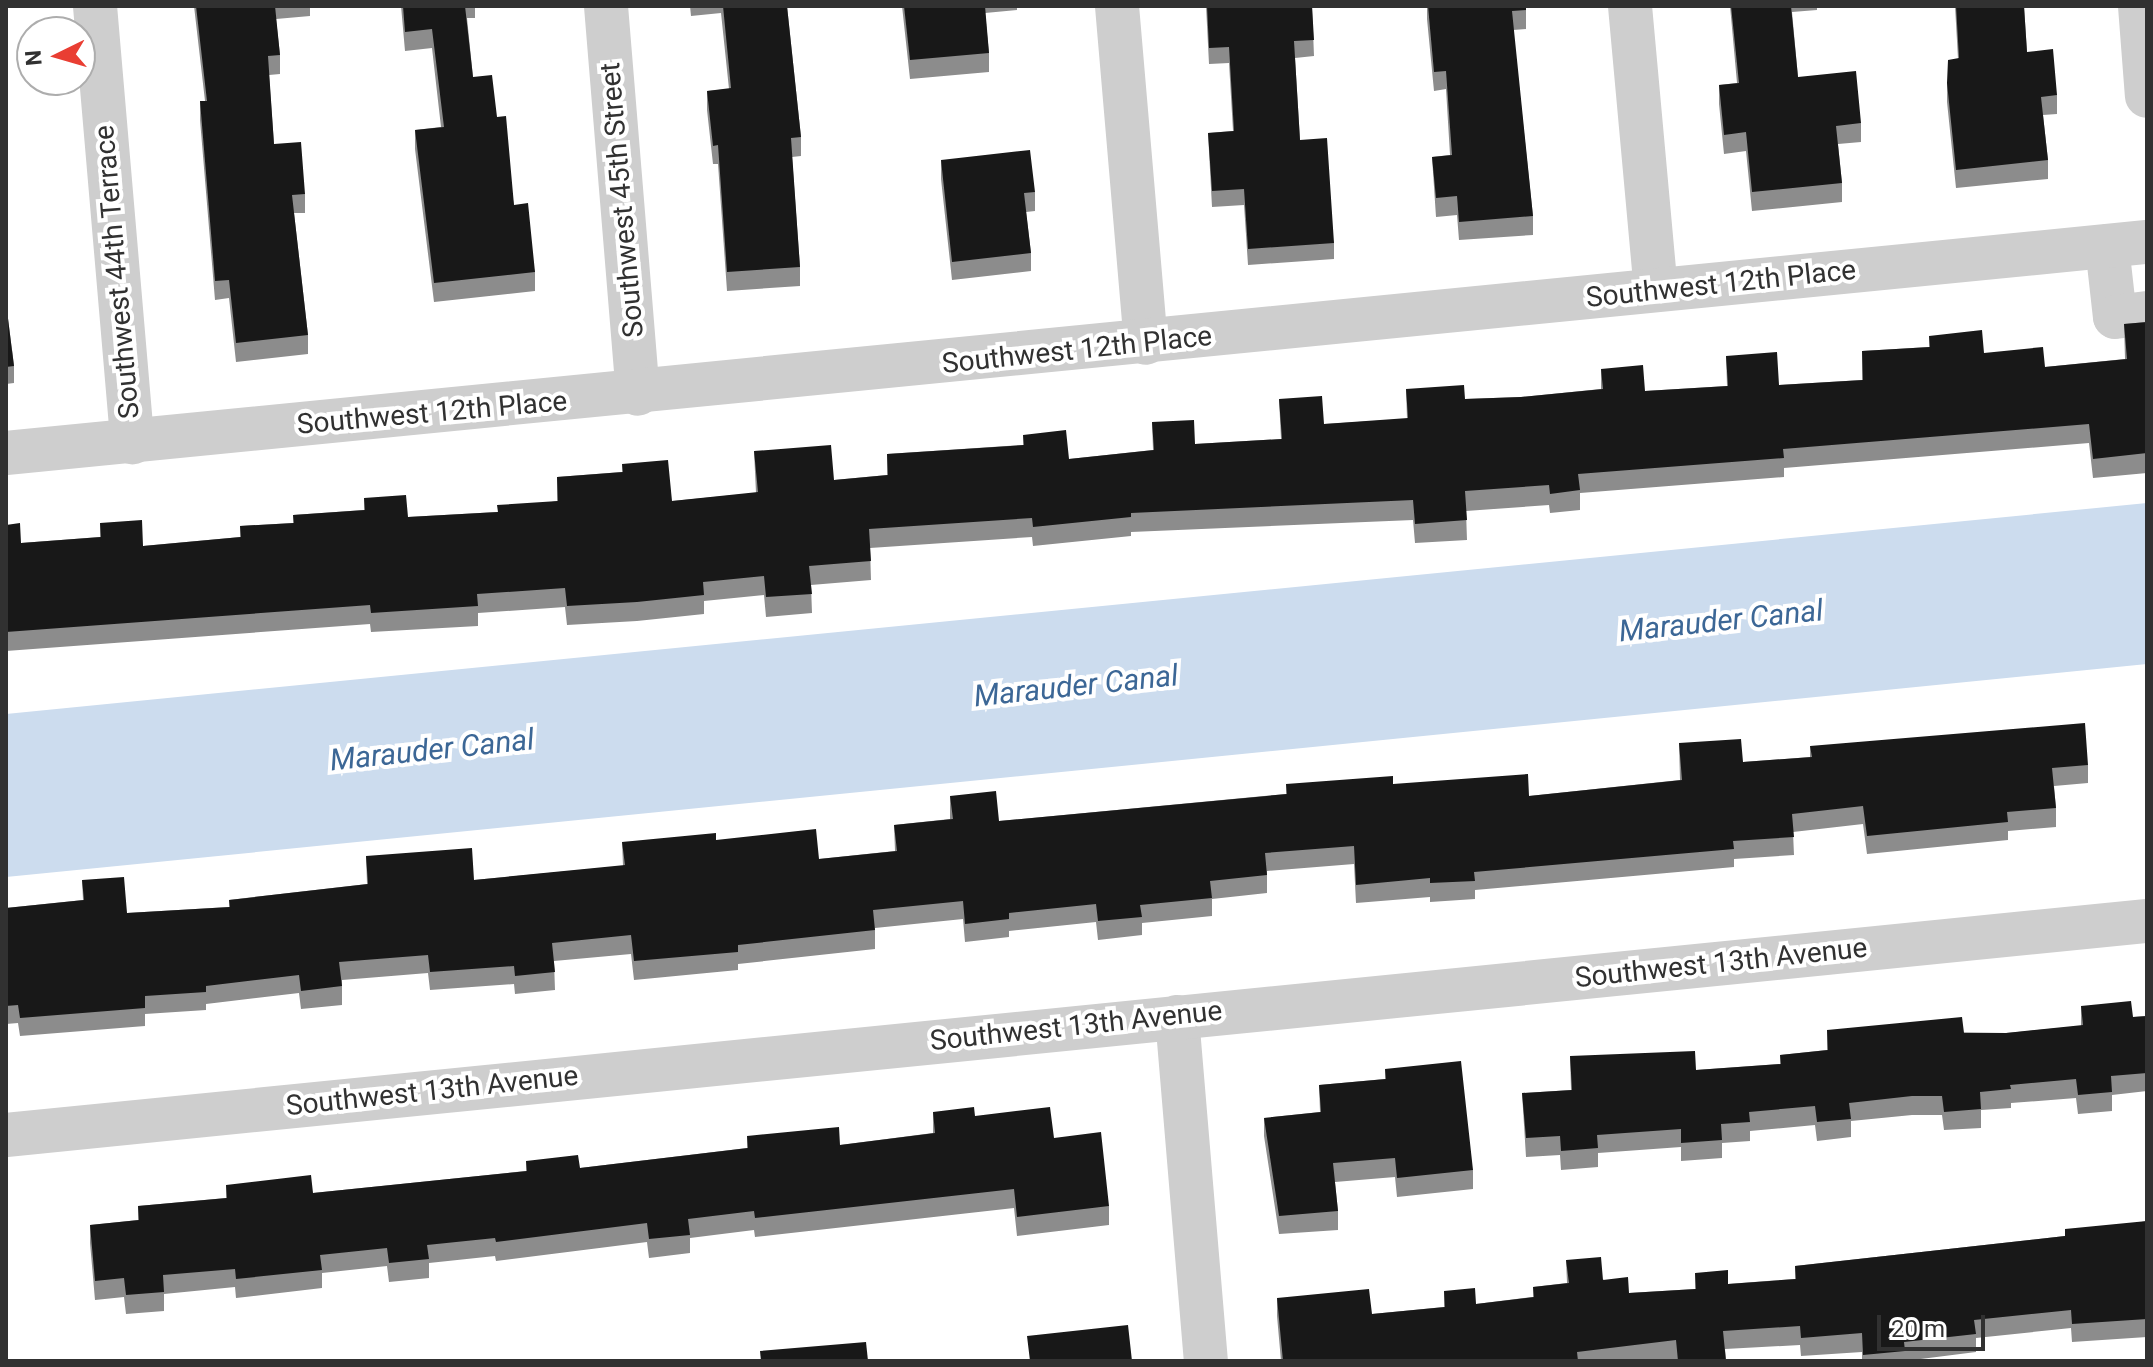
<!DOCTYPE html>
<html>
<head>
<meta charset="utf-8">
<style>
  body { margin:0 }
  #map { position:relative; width:2153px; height:1367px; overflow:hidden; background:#fff; font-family:Roboto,sans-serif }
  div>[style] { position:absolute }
  .water>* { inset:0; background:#ccdcee }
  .minor>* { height:44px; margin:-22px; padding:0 22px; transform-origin:22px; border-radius:22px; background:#cecece }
  .wall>* { inset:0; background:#8c8c8c }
  .building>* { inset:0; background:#181818 }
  span { translate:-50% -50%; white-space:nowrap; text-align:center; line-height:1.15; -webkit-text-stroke:8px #fff; paint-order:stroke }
  .street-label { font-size:28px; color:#313131 }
  .water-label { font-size:30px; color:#3c6796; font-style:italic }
  .frame { position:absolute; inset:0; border:8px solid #313131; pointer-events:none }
  .north { position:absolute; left:16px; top:16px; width:80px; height:80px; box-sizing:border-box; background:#fff; border:2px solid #adadad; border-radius:50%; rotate:265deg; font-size:22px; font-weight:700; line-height:32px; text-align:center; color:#313131 }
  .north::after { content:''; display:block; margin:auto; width:28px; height:36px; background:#e93e33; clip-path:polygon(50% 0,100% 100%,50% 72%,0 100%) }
  .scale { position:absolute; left:1877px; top:1315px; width:108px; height:36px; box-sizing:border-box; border:4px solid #313131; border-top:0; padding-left:10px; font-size:24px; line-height:28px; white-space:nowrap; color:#313131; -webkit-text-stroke:6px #fff; paint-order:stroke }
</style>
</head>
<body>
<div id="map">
  <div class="water">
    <i style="clip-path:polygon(2147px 503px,2147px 664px,6px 877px,6px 714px)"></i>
  </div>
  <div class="minor">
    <i style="left:95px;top:6px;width:438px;rotate:85.1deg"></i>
    <i style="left:606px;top:6px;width:389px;rotate:85.3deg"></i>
    <i style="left:1117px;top:6px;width:338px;rotate:85.1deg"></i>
    <i style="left:1630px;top:6px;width:285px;rotate:84.8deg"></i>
    <i style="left:2140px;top:6px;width:90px;rotate:85.6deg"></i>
    <i style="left:2107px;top:246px;width:71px;rotate:83.6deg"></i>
    <i style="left:2115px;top:317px;width:32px;rotate:-7deg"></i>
    <i style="left:6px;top:453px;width:2151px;rotate:-5.63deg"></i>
    <i style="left:1177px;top:1017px;width:345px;rotate:85.2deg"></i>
    <i style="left:6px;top:1135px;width:2152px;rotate:-5.71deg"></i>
  </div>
  <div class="wall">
    <i style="clip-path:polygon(194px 6px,310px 6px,310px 16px,276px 19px,280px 55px,280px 74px,269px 75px,274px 144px,305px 194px,305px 213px,294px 213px,308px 335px,308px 354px,236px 362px,229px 298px,215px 300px,200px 120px,200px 101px,205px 101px)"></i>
    <i style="clip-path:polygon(401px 6px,475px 6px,475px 18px,467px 18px,473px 77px,497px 117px,514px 205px,535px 272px,535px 291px,434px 302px,415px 149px,415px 130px,441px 127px,432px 48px,405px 51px)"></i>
    <i style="clip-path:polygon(690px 6px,787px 6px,801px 137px,801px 156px,792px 157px,800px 267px,800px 286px,727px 291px,718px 164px,713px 164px,707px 110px,707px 91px,729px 89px,721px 13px,691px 16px)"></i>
    <i style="clip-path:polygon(902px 6px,1017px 6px,1017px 10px,985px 13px,989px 53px,989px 72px,910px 79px)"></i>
    <i style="clip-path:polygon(1206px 6px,1312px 6px,1314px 56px,1295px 58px,1300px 140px,1334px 243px,1334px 259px,1248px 265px,1244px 205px,1212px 207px,1208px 133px,1233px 131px,1229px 63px,1209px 64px)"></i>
    <i style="clip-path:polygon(1427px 6px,1526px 6px,1526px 29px,1513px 30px,1533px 216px,1533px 235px,1459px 240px,1457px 215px,1436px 217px,1432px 157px,1450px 155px,1446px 89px,1434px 91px,1427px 19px)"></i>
    <i style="clip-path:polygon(1730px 6px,1817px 6px,1817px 10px,1792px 12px,1798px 77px,1861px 123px,1861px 142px,1838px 144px,1842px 183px,1842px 202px,1752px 211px,1746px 151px,1724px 154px,1719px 104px,1719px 85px,1737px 83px)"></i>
    <i style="clip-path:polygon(1955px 6px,2024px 6px,2027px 52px,2057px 95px,2057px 114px,2043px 115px,2048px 160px,2048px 179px,1956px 188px,1947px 102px,1947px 83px,1958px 59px)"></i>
    <i style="clip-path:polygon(941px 160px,1035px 192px,1035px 211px,1026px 212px,1031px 253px,1031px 271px,952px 280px,941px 179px)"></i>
    <i style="clip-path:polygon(6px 303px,14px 366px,14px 383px,6px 384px)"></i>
    <i style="clip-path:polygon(2147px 322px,2147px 473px,2093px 478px,2089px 443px,1784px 468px,1784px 477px,1580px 493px,1580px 510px,1550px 513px,1549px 505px,1466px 511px,1467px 540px,1415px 543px,1413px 520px,1131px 532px,1131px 536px,1033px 546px,1032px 537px,870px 548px,871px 580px,811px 585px,812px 613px,766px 617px,764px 595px,704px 601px,704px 614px,637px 621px,567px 625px,565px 607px,478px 613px,478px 626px,371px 632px,370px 624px,6px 651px,6px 525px,21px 543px,100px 537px,100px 523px,143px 546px,240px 537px,240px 526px,293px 523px,293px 515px,364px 510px,364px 498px,408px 517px,497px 512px,557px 501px,557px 477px,622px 472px,622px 464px,672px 501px,756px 493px,754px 451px,834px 480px,887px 475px,887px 454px,1023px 445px,1023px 435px,1069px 459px,1153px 450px,1152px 422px,1195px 444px,1281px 439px,1279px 399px,1324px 424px,1407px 419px,1406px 389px,1465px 399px,1521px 397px,1601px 389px,1601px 369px,1645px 391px,1727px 386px,1726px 356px,1779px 385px,1862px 380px,1862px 351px,1929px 347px,1929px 336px,1984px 353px,2045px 367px,2125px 359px,2124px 324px)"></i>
    <i style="clip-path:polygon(1679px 743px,1743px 762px,1810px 757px,1810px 746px,2088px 765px,2088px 783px,2054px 786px,2056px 808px,2056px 827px,2008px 831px,2008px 840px,1867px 854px,1863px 824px,1793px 832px,1794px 855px,1734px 859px,1734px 867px,1475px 890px,1475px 899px,1430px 902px,1430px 897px,1356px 903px,1354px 864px,1267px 871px,1267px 893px,1212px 899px,1212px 916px,1142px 923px,1142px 935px,1098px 940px,1096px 922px,1009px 931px,1009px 937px,965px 942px,963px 919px,875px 928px,875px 949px,738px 964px,738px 970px,634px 980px,631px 954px,554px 961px,555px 990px,515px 994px,514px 984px,430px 990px,428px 973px,342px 980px,342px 1005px,301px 1009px,299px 993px,206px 1004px,206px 1010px,145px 1014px,145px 1026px,20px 1036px,18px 1023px,6px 1024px,6px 908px,83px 900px,82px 880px,127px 913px,229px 907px,229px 900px,367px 884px,366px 856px,474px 880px,623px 866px,622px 842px,716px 840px,819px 859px,895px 851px,894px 825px,950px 819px,950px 796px,999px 821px,1286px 794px,1286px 784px,1393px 784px,1529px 796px,1680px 780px)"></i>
    <i style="clip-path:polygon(2081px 1006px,2133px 1017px,2147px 1016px,2147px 1091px,2112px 1095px,2112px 1111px,2078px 1114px,2076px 1098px,2011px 1103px,2011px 1108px,1981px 1110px,1981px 1128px,1944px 1130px,1942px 1115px,1912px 1115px,1851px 1121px,1851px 1137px,1817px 1141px,1815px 1125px,1750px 1131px,1750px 1141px,1722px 1143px,1722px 1158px,1681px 1161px,1681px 1147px,1598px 1153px,1598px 1167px,1561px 1170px,1560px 1155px,1526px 1157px,1522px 1093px,1571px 1090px,1570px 1056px,1696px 1070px,1780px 1064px,1780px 1055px,1827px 1050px,1827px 1030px,2006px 1033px,2081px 1026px)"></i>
    <i style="clip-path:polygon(1385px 1069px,1473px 1170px,1473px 1189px,1397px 1197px,1395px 1177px,1335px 1182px,1338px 1211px,1338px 1230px,1279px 1234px,1264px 1136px,1264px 1118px,1320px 1112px,1319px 1085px,1385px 1079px)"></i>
    <i style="clip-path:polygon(933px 1112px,975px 1116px,1054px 1138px,1109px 1206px,1109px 1225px,1017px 1236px,1014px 1208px,755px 1237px,754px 1230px,690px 1238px,690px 1253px,649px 1258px,647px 1242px,496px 1261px,495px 1256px,429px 1263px,429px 1278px,389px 1282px,387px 1266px,322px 1273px,322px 1288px,236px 1298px,235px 1287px,164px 1294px,164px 1311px,126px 1314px,124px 1297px,95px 1300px,90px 1243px,90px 1225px,138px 1220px,138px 1206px,226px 1198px,226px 1185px,313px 1193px,526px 1171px,526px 1161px,580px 1168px,747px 1148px,747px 1136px,840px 1145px,933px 1133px)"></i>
    <i style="clip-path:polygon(2147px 1221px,2147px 1337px,2072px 1342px,2071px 1328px,1976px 1338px,1976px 1352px,1905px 1361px,1862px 1361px,1862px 1352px,1801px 1356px,1800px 1345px,1725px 1349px,1726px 1361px,1676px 1361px,1676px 1359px,1655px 1361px,1281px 1361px,1277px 1316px,1277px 1298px,1372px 1314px,1444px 1307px,1444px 1291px,1476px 1304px,1533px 1297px,1533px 1287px,1567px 1283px,1566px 1260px,1629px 1293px,1695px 1289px,1695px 1273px,1728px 1284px,1795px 1279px,1795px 1266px,2065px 1236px)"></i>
  </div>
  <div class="building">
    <i style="clip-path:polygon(196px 6px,275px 6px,280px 55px,268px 56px,274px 144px,301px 142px,305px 194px,292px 195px,308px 335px,236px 343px,229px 280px,215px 281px,200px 101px,207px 101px)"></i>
    <i style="clip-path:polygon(403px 6px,465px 6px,473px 77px,492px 75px,497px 117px,506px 116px,514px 205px,528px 203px,535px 272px,434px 283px,415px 130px,444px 127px,432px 29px,405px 32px)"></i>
    <i style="clip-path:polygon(723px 6px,787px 6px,801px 137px,791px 138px,800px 267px,727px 272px,718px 145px,713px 146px,707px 91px,731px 88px)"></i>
    <i style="clip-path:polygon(904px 6px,985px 6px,989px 53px,910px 60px)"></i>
    <i style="clip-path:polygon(1207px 6px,1312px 6px,1314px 40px,1294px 41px,1300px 140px,1327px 138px,1334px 243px,1248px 249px,1244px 189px,1212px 191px,1208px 133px,1234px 131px,1229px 47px,1209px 48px)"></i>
    <i style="clip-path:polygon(1428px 6px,1526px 6px,1526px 10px,1512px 11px,1533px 216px,1459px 222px,1457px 196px,1436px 198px,1432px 157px,1452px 155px,1446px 71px,1434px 72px)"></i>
    <i style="clip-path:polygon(1731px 6px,1791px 6px,1798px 77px,1856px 71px,1861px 123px,1836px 126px,1842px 183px,1752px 192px,1746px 132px,1724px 135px,1719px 85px,1739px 83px)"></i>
    <i style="clip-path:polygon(1956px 6px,2024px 6px,2027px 52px,2053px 49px,2057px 95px,2041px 97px,2048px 160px,1956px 170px,1947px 83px,1948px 60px,1959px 58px)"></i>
    <i style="clip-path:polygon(1030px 150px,1035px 192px,1024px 193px,1031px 253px,952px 262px,941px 160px)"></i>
    <i style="clip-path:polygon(6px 303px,14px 366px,6px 367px)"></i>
    <i style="clip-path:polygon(2147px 322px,2147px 453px,2093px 459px,2089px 424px,1783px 449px,1784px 458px,1578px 474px,1580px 490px,1550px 494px,1549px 485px,1465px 491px,1467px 520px,1415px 524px,1413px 500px,1131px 513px,1131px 517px,1033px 527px,1032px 518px,869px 529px,871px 561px,809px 566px,812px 594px,766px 597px,764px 576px,703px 582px,704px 595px,637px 602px,567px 606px,565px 588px,477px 594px,478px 606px,371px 613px,370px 605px,6px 632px,6px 525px,20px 523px,21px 543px,101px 537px,100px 523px,142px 520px,143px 546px,241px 537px,240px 526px,294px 523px,293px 515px,365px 510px,364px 498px,406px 495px,408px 517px,498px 512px,497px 505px,558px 501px,557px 477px,623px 472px,622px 464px,668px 460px,672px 501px,758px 492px,754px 451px,831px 445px,834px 480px,888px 475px,887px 454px,1024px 445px,1023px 435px,1066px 430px,1069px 459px,1154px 450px,1152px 422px,1194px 420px,1195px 444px,1282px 439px,1279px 399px,1322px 396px,1324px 424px,1408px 418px,1406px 389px,1464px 385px,1465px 399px,1521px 397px,1603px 389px,1601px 369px,1643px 365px,1645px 391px,1728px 386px,1726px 356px,1777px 352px,1779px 385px,1863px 380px,1862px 351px,1930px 347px,1929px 336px,1982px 330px,1984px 353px,2043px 347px,2045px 367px,2127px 359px,2124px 324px)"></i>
    <i style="clip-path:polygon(2085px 723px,2088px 765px,2052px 768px,2056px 808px,2007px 812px,2008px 822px,1867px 836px,1863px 806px,1792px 814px,1794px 837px,1733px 841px,1734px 849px,1474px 872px,1475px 881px,1430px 883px,1430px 878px,1356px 885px,1354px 846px,1265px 853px,1267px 875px,1210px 881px,1212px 898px,1140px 905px,1142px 917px,1098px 921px,1096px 904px,1009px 913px,1009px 919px,965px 924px,963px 901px,873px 910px,875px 930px,738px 945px,738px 952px,634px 961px,631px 935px,552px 943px,555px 972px,515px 976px,514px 966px,430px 972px,428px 955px,339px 962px,342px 986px,301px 991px,299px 975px,206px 986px,206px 992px,145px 996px,145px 1008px,20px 1018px,18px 1005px,6px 1006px,6px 908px,84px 900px,82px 880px,124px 877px,127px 913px,230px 907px,229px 900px,368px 884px,366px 856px,472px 848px,474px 880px,625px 865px,622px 842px,716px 833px,716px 840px,816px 829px,819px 859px,897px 851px,894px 825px,953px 819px,950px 796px,996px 791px,999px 821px,1287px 794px,1286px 784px,1393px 776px,1393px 784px,1528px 774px,1529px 796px,1682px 780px,1679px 743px,1741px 739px,1743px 762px,1812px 757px,1810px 746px)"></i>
    <i style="clip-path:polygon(2131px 1001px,2133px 1017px,2147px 1016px,2147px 1073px,2111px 1076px,2112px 1092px,2078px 1095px,2076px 1079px,2010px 1085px,2011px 1089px,1980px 1092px,1981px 1109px,1944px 1112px,1942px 1096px,1912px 1096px,1849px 1103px,1851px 1119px,1817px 1122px,1815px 1106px,1749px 1112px,1750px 1122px,1721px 1124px,1722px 1140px,1681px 1143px,1681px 1129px,1597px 1135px,1598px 1148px,1561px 1151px,1560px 1136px,1526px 1138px,1522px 1093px,1572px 1090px,1570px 1056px,1695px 1051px,1696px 1070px,1781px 1064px,1780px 1055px,1828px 1050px,1827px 1030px,1962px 1017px,1964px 1033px,2006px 1033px,2083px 1025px,2081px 1006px)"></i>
    <i style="clip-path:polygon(1461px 1061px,1473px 1170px,1397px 1178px,1395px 1158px,1333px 1163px,1338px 1211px,1279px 1216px,1264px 1118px,1321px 1112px,1319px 1085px,1386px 1079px,1385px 1069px)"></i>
    <i style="clip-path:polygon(974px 1107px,975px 1116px,1050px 1107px,1054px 1138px,1101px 1132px,1109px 1206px,1017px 1217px,1014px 1189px,755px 1218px,754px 1211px,688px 1219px,690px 1235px,649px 1239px,647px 1223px,496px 1242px,495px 1238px,427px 1245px,429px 1259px,389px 1263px,387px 1248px,320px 1255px,322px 1270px,236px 1279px,235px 1269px,163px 1275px,164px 1292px,126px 1295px,124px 1278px,95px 1281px,90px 1225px,139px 1220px,138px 1206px,227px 1198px,226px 1185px,311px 1175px,313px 1193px,527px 1171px,526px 1161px,578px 1155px,580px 1168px,748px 1148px,747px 1136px,839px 1127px,840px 1145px,935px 1133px,933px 1112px)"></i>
    <i style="clip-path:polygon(2147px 1221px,2147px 1319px,2072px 1324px,2071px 1310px,1974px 1320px,1976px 1334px,1904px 1342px,1905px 1351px,1863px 1355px,1862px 1333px,1801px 1338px,1800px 1326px,1723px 1331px,1726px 1361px,1678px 1361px,1676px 1340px,1577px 1352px,1578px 1361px,1283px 1361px,1277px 1298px,1369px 1289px,1372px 1314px,1445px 1307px,1444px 1291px,1475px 1288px,1476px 1304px,1534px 1297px,1533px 1287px,1569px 1283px,1566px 1260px,1601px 1257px,1603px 1280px,1628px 1277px,1629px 1293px,1696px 1289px,1695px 1273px,1728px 1270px,1728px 1284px,1796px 1279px,1795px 1266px,2065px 1236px,2065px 1229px)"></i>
    <i style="clip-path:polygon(1128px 1325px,1132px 1361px,1028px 1361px,1030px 1361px,1027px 1336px)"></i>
    <i style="clip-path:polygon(866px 1342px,868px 1361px,761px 1361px,760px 1351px)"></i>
  </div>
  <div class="street-label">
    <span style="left:622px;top:200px;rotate:-95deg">Southwest 45th Street</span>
    <span style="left:117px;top:272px;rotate:-95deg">Southwest 44th Terrace</span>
    <span style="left:1721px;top:284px;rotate:-6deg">Southwest 12th Place</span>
    <span style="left:1077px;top:350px;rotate:-6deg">Southwest 12th Place</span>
    <span style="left:432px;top:413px;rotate:-5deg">Southwest 12th Place</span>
    <span style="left:1721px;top:963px;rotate:-6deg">Southwest 13th Avenue</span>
    <span style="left:1076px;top:1026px;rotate:-6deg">Southwest 13th Avenue</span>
    <span style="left:432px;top:1091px;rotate:-6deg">Southwest 13th Avenue</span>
  </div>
  <div class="water-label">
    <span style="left:1721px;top:621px;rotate:-6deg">Marauder Canal</span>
    <span style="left:1076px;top:686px;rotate:-6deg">Marauder Canal</span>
    <span style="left:432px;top:750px;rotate:-6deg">Marauder Canal</span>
  </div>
  <div class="frame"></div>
  <div class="north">N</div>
  <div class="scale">20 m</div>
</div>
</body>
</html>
